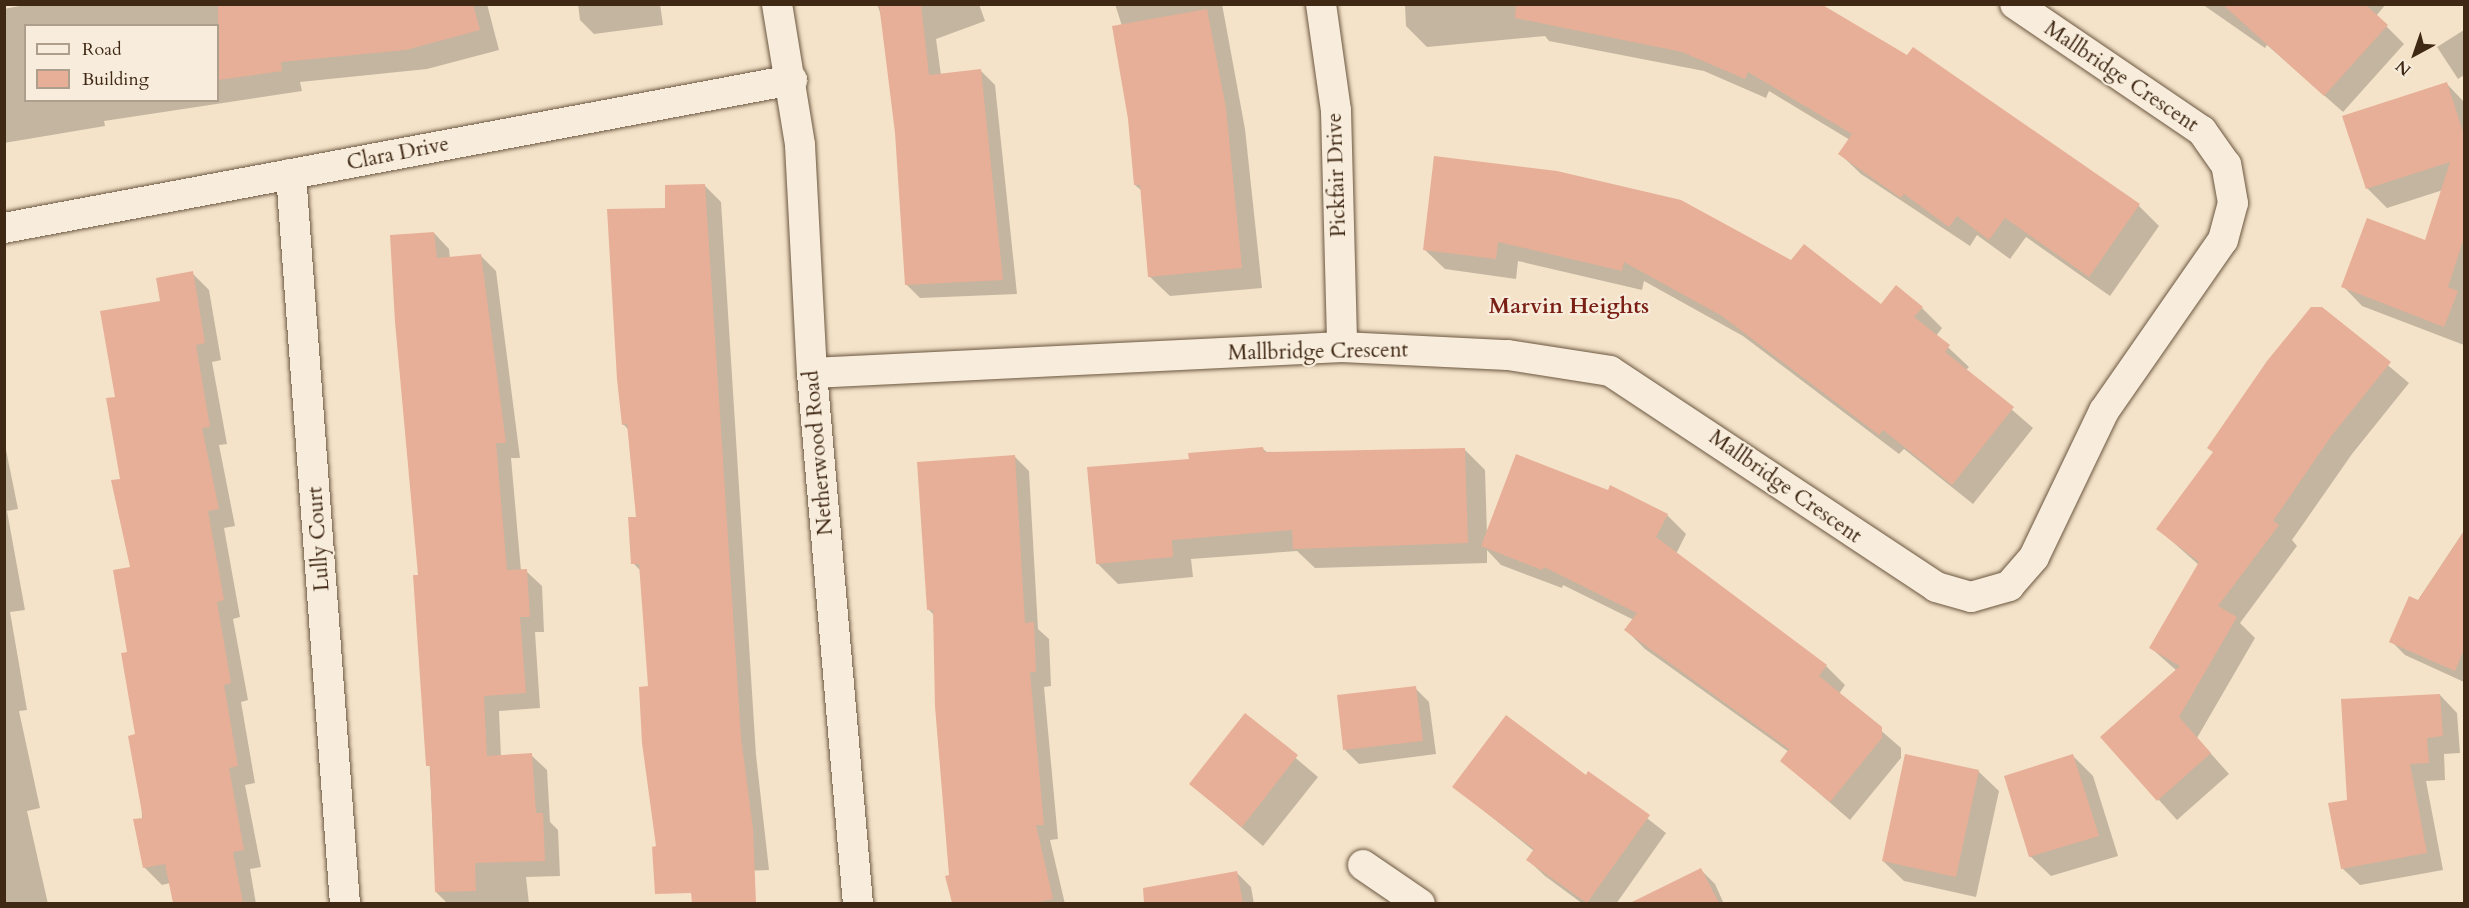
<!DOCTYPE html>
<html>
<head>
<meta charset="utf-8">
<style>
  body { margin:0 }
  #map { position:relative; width:2469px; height:908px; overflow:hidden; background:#f4e3c9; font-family:Cardo,serif }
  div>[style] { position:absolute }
  .shadow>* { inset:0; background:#0003 }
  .building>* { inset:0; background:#e7af97 }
  .roads { filter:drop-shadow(0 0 2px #6c5741) drop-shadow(0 0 2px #6c5741) }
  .street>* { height:30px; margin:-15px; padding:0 15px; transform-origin:15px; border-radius:15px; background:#f8eddc }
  span { translate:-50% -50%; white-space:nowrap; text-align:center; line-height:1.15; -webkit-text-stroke:4.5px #f8eddc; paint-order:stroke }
  .street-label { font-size:21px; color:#3f2814 }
  .neighbourhood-label { font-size:22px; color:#7a1f14; font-weight:700 }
  .frame { position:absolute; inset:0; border:6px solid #3f2814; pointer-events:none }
  .legend { position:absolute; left:24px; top:24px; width:195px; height:78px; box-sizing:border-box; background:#f8eddc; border:2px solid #ae9e8c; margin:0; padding:8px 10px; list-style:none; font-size:18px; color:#3f2814 }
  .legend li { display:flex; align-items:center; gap:12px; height:30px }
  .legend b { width:30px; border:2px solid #ae9e8c }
  .north { position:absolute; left:2385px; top:24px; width:60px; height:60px; -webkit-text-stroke:4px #f8eddc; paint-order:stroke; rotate:220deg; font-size:16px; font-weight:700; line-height:24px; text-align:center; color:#3f2814 }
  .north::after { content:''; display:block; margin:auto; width:21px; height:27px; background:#3f2814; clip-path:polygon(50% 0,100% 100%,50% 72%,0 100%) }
</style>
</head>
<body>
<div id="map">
  <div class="shadow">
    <i style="clip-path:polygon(evenodd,30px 4px,487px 4px,499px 50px,427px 69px,300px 82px,302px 91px,104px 121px,105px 126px,4px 143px,4px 9px,30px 4px,26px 26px,218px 26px,218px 100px,26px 100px,26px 26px)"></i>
    <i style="clip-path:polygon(578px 4px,660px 4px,663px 25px,594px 34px,580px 20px)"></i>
    <i style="clip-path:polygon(877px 4px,979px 4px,985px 21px,936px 39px,941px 75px,981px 71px,995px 85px,1017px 294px,920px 298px,906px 284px,896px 133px,882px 18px)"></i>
    <i style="clip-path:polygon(1115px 4px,1222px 4px,1245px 129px,1262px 288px,1170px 296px,1149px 276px,1142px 191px,1135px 185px,1122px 26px)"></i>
    <i style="clip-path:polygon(1405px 4px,1808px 4px,2139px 206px,2159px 226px,2110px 296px,2026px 237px,2010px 259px,1977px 235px,1970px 246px,1861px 174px,1840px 154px,1850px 140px,1769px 91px,1766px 98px,1704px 71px,1549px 41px,1545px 36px,1427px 47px,1406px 26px)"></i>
    <i style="clip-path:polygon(2202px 4px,2386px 4px,2376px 16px,2404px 44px,2343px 112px,2267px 45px,2265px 48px)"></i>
    <i style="clip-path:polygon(2464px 30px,2464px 75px,2458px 79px,2437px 47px)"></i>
    <i style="clip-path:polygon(2447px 84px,2464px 102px,2464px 345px,2362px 306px,2343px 286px,2426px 242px,2443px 190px,2387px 208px,2367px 188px)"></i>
    <i style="clip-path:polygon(1436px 158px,1792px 262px,1882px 306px,1922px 308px,1942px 328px,1936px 336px,1969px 367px,1966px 370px,2033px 428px,1973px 504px,1904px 449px,1899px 454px,1743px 336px,1644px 281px,1642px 290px,1518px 261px,1516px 279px,1445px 269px,1424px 249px)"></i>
    <i style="clip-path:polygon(704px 185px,721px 202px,756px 755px,769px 870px,675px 873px,649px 688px,641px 571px,633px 563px,638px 518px,629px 430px,623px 424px,667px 209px)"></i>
    <i style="clip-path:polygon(434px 233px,449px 249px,450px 259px,481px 256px,496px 271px,520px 458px,511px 458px,521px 571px,526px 571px,542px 586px,544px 632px,535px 632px,540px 708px,499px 711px,501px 757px,531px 755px,547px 770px,550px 822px,558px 830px,560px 876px,526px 877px,529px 904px,448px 904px,436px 892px,420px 576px)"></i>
    <i style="clip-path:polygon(192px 273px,209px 290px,221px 360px,212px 362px,227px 444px,219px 445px,235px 526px,224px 528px,240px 617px,233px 619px,248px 700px,241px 702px,255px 783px,245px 785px,261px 867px,250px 869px,256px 904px,174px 904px,170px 883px,162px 885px,144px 867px,132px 568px,117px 398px,162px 302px)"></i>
    <i style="clip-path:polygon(2321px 309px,2409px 383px,2352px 454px,2292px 540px,2297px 546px,2240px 623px,2255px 638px,2197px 738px,2229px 774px,2177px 820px,2102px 737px,2177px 671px,2151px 648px,2199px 565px,2158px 529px)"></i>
    <i style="clip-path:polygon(4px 440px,18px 509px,7px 511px,25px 610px,10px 612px,27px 710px,19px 711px,40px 808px,27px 811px,48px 904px,4px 904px)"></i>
    <i style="clip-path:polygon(1263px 449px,1268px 453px,1465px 450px,1485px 470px,1487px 535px,1667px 515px,1686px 534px,1676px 554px,1826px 666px,1845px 685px,1839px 694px,1901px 748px,1901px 758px,1850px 820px,1782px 761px,1789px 752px,1645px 649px,1626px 630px,1634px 620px,1563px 585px,1562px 588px,1501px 565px,1487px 550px,1487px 563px,1315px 568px,1297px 551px,1191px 559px,1193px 577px,1118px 584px,1097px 563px,1190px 460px)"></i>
    <i style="clip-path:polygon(1014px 456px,1029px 471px,1038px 629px,1049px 639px,1051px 686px,1044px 687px,1058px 839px,1050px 840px,1065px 904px,953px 904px,947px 877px,950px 876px,934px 615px,929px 610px)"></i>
    <i style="clip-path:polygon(2464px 531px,2464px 682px,2405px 655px,2391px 641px)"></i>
    <i style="clip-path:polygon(1415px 688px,1429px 702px,1436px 754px,1359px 764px,1345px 750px)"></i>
    <i style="clip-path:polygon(2440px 695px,2457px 713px,2460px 753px,2444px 754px,2445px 780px,2426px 781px,2443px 870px,2360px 885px,2342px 868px,2348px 801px)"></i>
    <i style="clip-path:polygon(1245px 715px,1318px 777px,1263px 846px,1191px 784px)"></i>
    <i style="clip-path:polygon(2073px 756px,2093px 776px,2118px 856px,2051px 876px,2030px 856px)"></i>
    <i style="clip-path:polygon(1978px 771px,1999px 791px,1976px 897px,1904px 881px,1883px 861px)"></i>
    <i style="clip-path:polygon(1589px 773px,1666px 833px,1616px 904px,1583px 904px,1545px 876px,1528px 860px,1534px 851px,1454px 787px,1586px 777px)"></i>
    <i style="clip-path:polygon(1701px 870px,1715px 884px,1724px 904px,1634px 904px)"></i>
    <i style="clip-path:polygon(1237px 873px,1251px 887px,1254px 904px,1192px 904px,1188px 882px)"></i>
    <i style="clip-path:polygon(753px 899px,757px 904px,700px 904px)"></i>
  </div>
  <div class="building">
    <i style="clip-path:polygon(218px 4px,473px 4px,480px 30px,406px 50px,281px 62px,282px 71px,218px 80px)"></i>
    <i style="clip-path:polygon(879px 4px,921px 4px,929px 75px,981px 69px,1003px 280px,905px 285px,895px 133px)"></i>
    <i style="clip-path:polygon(1516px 4px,1821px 4px,1907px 55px,1913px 47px,2140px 204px,2089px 277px,2005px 218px,1989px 240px,1957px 216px,1949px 227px,1904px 194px,1901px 198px,1838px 154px,1852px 134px,1748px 72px,1745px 79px,1682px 52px,1515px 18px)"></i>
    <i style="clip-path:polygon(2222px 4px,2365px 4px,2388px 25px,2324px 96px)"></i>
    <i style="clip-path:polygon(1207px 9px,1226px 108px,1242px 268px,1148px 277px,1140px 185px,1134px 185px,1128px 119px,1112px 26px)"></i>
    <i style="clip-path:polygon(2447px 82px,2464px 135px,2464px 238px,2448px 287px,2458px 291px,2444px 327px,2341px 287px,2367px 218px,2425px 240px,2450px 162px,2366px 189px,2342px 116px)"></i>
    <i style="clip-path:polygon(1434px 156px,1557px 171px,1681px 200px,1791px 260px,1804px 244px,1881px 304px,1896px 285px,1923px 307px,1914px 317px,1950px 345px,1945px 352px,2014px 407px,1952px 485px,1883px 430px,1879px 435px,1722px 316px,1624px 262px,1622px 271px,1498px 242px,1496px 259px,1423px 250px)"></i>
    <i style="clip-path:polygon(705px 184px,741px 737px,753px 829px,756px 903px,692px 903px,691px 893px,655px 894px,652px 847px,656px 846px,642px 743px,639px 687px,648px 686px,639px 564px,631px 564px,628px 517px,636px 517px,627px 424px,622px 425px,617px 379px,607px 209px,665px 208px,665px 185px)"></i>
    <i style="clip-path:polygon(434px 232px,437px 258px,481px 254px,506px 443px,496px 443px,507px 570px,527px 569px,530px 617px,520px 617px,526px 693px,484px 696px,487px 756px,532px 753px,536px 813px,543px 813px,545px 861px,475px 863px,476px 891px,435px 892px,430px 766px,426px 766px,413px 575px,418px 575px,395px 322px,390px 235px)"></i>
    <i style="clip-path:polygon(193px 271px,205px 343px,196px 345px,210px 427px,202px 428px,219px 509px,208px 511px,224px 600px,217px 602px,231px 683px,224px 685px,238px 766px,229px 768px,244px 850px,233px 852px,243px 903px,173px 903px,165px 864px,143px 868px,133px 819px,143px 818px,128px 736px,135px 734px,121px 653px,127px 652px,113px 570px,130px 567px,111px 480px,120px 479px,106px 398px,115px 397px,100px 311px,160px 301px,156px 278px)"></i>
    <i style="clip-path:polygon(2311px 307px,2322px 307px,2391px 362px,2332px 435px,2273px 521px,2279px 525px,2218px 606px,2237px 617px,2179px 717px,2211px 753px,2157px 801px,2100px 737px,2180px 666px,2149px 648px,2199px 562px,2156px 529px,2213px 452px,2207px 448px,2267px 361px)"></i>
    <i style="clip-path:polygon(1263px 447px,1264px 452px,1465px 448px,1468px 543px,1293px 549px,1292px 530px,1172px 540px,1173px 557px,1096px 564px,1087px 467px,1189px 459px,1188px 453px)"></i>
    <i style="clip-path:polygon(1516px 454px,1608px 490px,1610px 485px,1668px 514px,1656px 537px,1827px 665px,1819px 676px,1882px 727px,1882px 738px,1830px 802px,1780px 761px,1789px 749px,1624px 630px,1637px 613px,1544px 567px,1542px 570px,1481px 546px)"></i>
    <i style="clip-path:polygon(1015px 455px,1025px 623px,1034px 622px,1036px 672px,1030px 672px,1044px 825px,1036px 825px,1053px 899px,1033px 903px,952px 903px,945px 876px,949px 875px,935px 707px,933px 610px,927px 610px,917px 462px)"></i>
    <i style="clip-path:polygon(2464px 531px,2464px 649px,2455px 671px,2389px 642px,2409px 596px,2418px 600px)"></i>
    <i style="clip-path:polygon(1416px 686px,1423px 741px,1343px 750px,1337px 695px)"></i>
    <i style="clip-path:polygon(2440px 694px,2443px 736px,2427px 738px,2429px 763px,2410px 764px,2427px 853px,2341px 869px,2328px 803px,2347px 800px,2341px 699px)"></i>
    <i style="clip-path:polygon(1245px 713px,1298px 755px,1242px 827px,1189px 784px)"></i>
    <i style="clip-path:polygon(1506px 715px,1586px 775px,1588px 771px,1650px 815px,1587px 903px,1526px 860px,1534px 849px,1452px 787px)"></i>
    <i style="clip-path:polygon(1905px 754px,1979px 770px,1956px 877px,1882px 861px)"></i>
    <i style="clip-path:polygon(2073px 754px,2099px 836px,2029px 857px,2004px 776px)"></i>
    <i style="clip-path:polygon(1701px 868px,1719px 903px,1630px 903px)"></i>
    <i style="clip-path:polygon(1237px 871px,1243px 903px,1144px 903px,1143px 888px)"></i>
  </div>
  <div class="roads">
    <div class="street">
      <i style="left:777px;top:4px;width:143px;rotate:80.7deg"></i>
      <i style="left:800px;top:145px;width:228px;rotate:87deg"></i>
      <i style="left:812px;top:373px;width:533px;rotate:85.05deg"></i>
      <i style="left:1321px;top:4px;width:108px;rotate:82deg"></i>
      <i style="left:1336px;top:111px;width:236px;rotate:88.5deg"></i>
      <i style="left:291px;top:174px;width:732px;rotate:85.77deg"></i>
      <i style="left:4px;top:228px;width:802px;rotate:-10.64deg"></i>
      <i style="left:812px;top:373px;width:531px;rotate:-2.81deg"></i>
      <i style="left:1342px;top:347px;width:166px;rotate:2.8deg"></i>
      <i style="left:1508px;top:355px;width:103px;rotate:8.9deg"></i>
      <i style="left:1610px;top:371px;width:391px;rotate:33.5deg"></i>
      <i style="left:1936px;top:587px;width:36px;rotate:16deg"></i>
      <i style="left:1971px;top:597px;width:40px;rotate:-16deg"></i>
      <i style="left:2009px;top:586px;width:38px;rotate:-49deg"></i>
      <i style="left:2034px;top:557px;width:162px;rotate:-64.4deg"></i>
      <i style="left:2104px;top:411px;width:208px;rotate:-55.2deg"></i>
      <i style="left:2223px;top:240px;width:38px;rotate:-75deg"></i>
      <i style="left:2233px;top:203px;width:39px;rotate:-100deg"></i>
      <i style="left:2226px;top:165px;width:42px;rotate:-125.2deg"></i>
      <i style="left:2202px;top:131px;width:226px;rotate:-145.8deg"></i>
      <i style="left:1363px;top:865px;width:69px;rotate:34.4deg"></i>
    </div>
  </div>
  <div class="street-label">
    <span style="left:2121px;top:77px;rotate:34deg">Mallbridge Crescent</span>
    <span style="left:398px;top:154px;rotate:-11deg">Clara Drive</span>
    <span style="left:1337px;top:175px;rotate:-92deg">Pickfair Drive</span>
    <span style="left:1318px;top:352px;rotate:-1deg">Mallbridge Crescent</span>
    <span style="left:819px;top:453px;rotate:-95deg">Netherwood Road</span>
    <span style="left:1785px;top:487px;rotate:35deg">Mallbridge Crescent</span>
    <span style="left:319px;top:539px;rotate:-94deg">Lully Court</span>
  </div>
  <div class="neighbourhood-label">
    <span style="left:1569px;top:307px">Marvin Heights</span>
  </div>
  <div class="frame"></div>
  <ul class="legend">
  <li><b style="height:8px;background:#f8eddc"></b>Road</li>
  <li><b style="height:16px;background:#e7af97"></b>Building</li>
  </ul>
  <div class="north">N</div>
</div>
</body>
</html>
